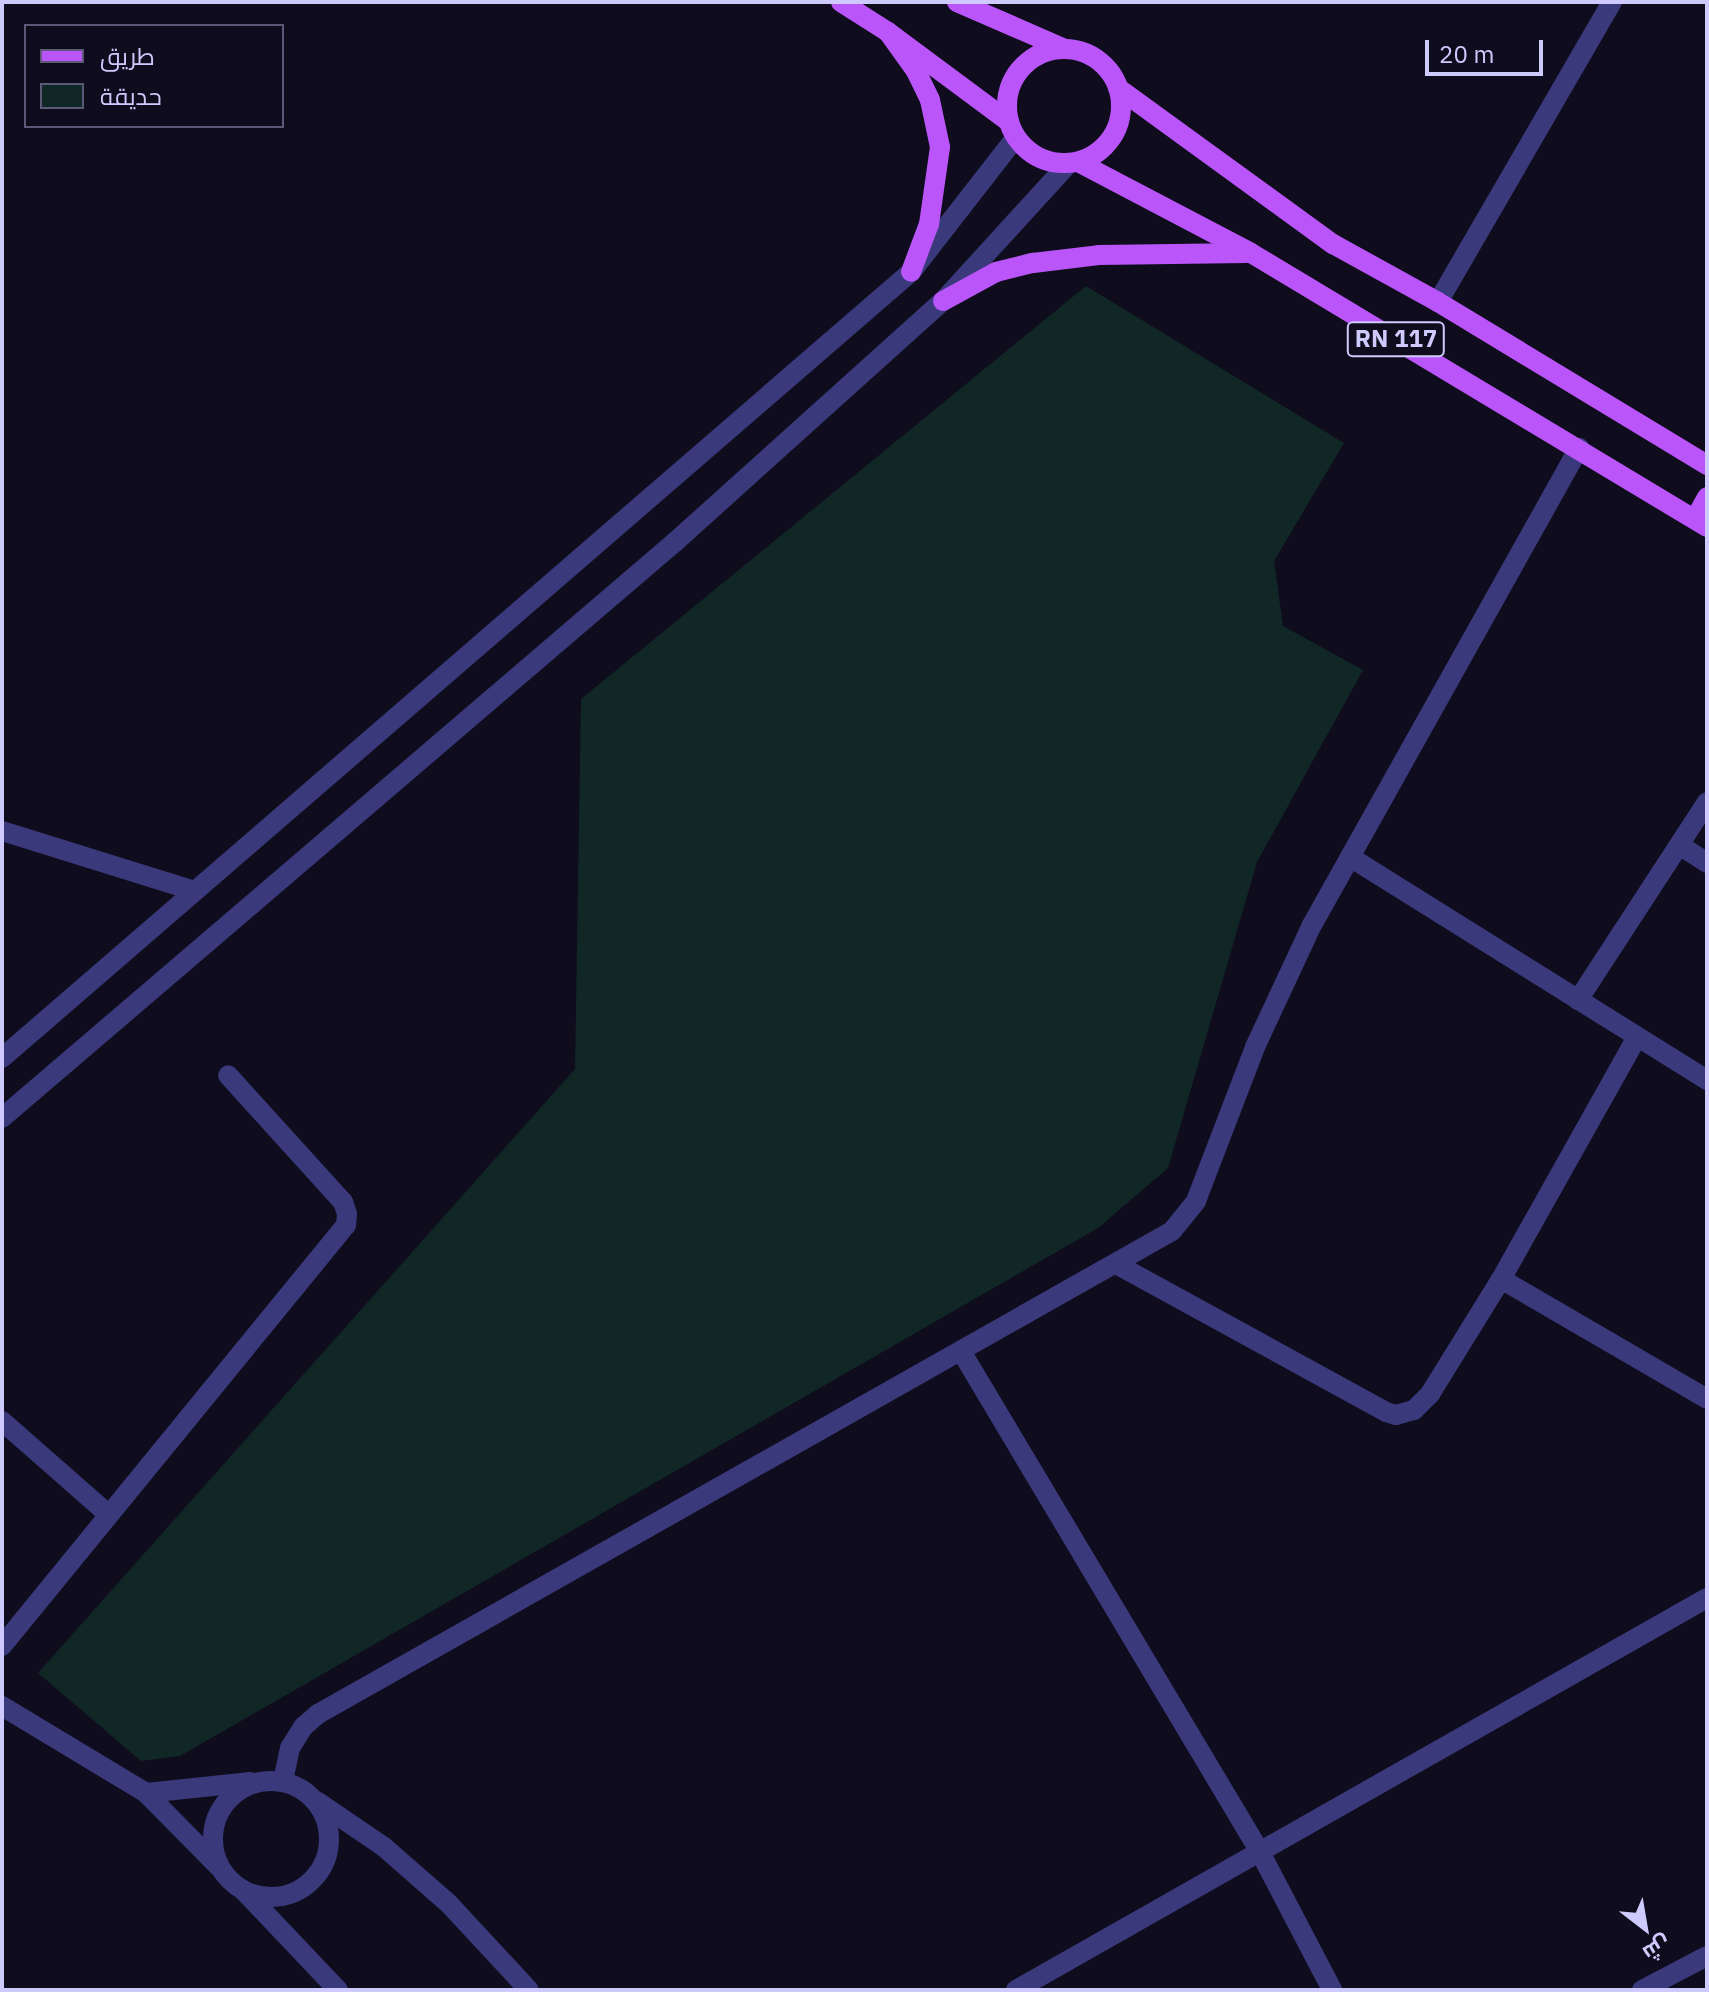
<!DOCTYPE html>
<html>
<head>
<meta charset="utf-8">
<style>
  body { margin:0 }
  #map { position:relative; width:1709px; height:1992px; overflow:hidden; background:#0f0c1d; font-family:"IBM Plex Sans",Cairo,sans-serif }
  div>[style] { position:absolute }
  .green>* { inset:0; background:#102726 }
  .minor>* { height:20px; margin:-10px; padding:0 10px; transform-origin:10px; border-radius:10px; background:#3a397b }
  .minor>.ring { margin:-10px; padding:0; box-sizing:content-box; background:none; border:20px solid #3a397b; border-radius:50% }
  .tertiary>* { height:20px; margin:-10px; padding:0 10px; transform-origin:10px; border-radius:10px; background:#3a397b }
  .primary>* { height:20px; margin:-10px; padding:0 10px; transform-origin:10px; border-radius:10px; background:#ba55fa }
  .primary>.ring { margin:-10px; padding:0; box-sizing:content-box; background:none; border:20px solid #ba55fa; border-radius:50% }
  span { translate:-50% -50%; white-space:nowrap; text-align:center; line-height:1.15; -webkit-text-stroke:6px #0f0c1d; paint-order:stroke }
  .shield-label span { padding:2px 6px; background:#0f0c1d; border:2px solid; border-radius:6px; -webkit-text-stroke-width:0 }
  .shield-label { font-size:24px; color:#cfcafd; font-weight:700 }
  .frame { position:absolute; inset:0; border:4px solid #cfcafd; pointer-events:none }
  .legend { position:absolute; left:24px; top:24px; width:260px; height:104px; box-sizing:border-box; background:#0f0c1d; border:2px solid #5c5877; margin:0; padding:10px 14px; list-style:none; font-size:24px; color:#cfcafd }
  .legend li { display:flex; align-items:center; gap:16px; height:40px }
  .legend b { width:40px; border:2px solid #5c5877 }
  .north { position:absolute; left:1605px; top:1888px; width:80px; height:80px; -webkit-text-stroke:6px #0f0c1d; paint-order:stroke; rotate:149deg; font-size:22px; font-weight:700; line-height:32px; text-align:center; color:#cfcafd }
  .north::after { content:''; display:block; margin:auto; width:28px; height:36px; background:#cfcafd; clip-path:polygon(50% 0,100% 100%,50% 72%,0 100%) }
  .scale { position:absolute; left:1425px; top:40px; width:118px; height:36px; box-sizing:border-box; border:4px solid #cfcafd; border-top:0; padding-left:10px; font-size:24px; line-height:28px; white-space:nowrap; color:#cfcafd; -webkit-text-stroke:6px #0f0c1d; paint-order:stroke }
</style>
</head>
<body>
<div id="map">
  <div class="green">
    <i style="clip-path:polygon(1086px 286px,1344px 443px,1274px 561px,1283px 626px,1363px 670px,1257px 862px,1168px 1168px,1098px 1228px,180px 1756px,141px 1761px,38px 1673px,575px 1069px,581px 699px)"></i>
  </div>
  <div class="minor">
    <i style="left:1438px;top:302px;width:347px;rotate:-59.9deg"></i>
    <i style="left:2px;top:831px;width:202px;rotate:17.3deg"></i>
    <i style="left:1681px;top:846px;width:31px;rotate:33deg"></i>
    <i style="left:1350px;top:857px;width:421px;rotate:32deg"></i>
    <i style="left:1578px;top:1000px;width:236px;rotate:-56.9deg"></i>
    <i style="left:1637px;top:1037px;width:278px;rotate:119.3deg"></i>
    <i style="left:1501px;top:1279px;width:238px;rotate:30.2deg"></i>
    <i style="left:1116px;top:1264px;width:308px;rotate:28.7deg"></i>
    <i style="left:1386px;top:1412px;width:10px;rotate:17deg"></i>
    <i style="left:1396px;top:1415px;width:19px;rotate:-16deg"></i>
    <i style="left:1414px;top:1410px;width:23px;rotate:-45deg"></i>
    <i style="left:1430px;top:1394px;width:135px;rotate:-58.3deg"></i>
    <i style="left:961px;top:1351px;width:583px;rotate:59.17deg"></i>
    <i style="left:1260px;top:1852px;width:156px;rotate:62.4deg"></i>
    <i style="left:2px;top:1421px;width:141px;rotate:41.3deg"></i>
    <i style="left:2px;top:1646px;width:544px;rotate:-50.75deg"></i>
    <i style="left:346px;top:1225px;width:11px;rotate:-85deg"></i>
    <i style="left:347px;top:1214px;width:13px;rotate:-108deg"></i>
    <i style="left:343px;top:1202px;width:171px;rotate:-132.2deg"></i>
    <i style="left:2px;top:1706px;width:168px;rotate:31.1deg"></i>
    <i style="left:146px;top:1793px;width:104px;rotate:45.4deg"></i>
    <i class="ring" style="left:213px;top:1781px;width:96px;height:96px"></i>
    <i style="left:283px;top:1781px;width:34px;rotate:-78deg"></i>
    <i style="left:290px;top:1748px;width:25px;rotate:-58deg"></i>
    <i style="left:303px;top:1727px;width:20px;rotate:-41deg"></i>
    <i style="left:318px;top:1714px;width:981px;rotate:-29.49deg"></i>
    <i style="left:1172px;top:1231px;width:38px;rotate:-51deg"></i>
    <i style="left:1196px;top:1201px;width:165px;rotate:-69deg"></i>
    <i style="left:1255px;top:1047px;width:135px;rotate:-65deg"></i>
    <i style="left:1312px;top:925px;width:547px;rotate:-60.76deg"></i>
    <i style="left:146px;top:1793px;width:105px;rotate:-6deg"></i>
    <i style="left:318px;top:1802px;width:80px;rotate:34.3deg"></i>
    <i style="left:384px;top:1847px;width:86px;rotate:41.2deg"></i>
    <i style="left:449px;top:1904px;width:117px;rotate:47.1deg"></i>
    <i style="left:243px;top:1890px;width:138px;rotate:46.5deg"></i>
    <i style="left:1016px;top:1990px;width:794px;rotate:-29.57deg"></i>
    <i style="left:1642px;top:1990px;width:73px;rotate:-27.6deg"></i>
  </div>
  <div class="tertiary">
    <i style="left:2px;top:1058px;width:1202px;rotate:-40.85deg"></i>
    <i style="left:911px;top:272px;width:171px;rotate:-52.1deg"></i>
    <i style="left:2px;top:1118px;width:886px;rotate:-40.56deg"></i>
    <i style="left:675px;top:542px;width:360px;rotate:-42deg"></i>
    <i style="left:943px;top:301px;width:185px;rotate:-47.6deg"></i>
  </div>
  <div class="primary">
    <i style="left:841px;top:2px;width:56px;rotate:32.6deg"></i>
    <i style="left:888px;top:32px;width:151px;rotate:36.6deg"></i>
    <i style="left:957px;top:2px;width:118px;rotate:23.5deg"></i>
    <i style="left:888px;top:32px;width:48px;rotate:54.3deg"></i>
    <i style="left:916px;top:71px;width:32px;rotate:64deg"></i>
    <i style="left:930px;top:100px;width:48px;rotate:78deg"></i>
    <i style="left:940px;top:147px;width:78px;rotate:98.1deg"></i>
    <i style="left:929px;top:224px;width:51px;rotate:110.6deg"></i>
    <i class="ring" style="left:1007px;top:49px;width:94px;height:94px"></i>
    <i style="left:1118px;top:88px;width:266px;rotate:36deg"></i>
    <i style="left:1333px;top:244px;width:120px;rotate:28.9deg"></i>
    <i style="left:1438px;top:302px;width:315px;rotate:31.2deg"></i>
    <i style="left:1078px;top:162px;width:195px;rotate:27.7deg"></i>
    <i style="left:1251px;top:253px;width:532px;rotate:31deg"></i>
    <i style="left:943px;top:301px;width:60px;rotate:-28.7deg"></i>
    <i style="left:996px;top:272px;width:38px;rotate:-14deg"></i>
    <i style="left:1033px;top:263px;width:66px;rotate:-6.9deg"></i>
    <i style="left:1099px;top:255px;width:147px;rotate:-0.8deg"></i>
    <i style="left:1695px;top:519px;width:25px;rotate:-61deg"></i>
  </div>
  <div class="shield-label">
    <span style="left:1396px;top:339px">RN 117</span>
  </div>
  <div class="frame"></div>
  <ul class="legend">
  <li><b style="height:10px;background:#ba55fa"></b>طريق</li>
  <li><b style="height:22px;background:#102726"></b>حديقة</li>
  </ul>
  <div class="north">ش</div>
  <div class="scale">20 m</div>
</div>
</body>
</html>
